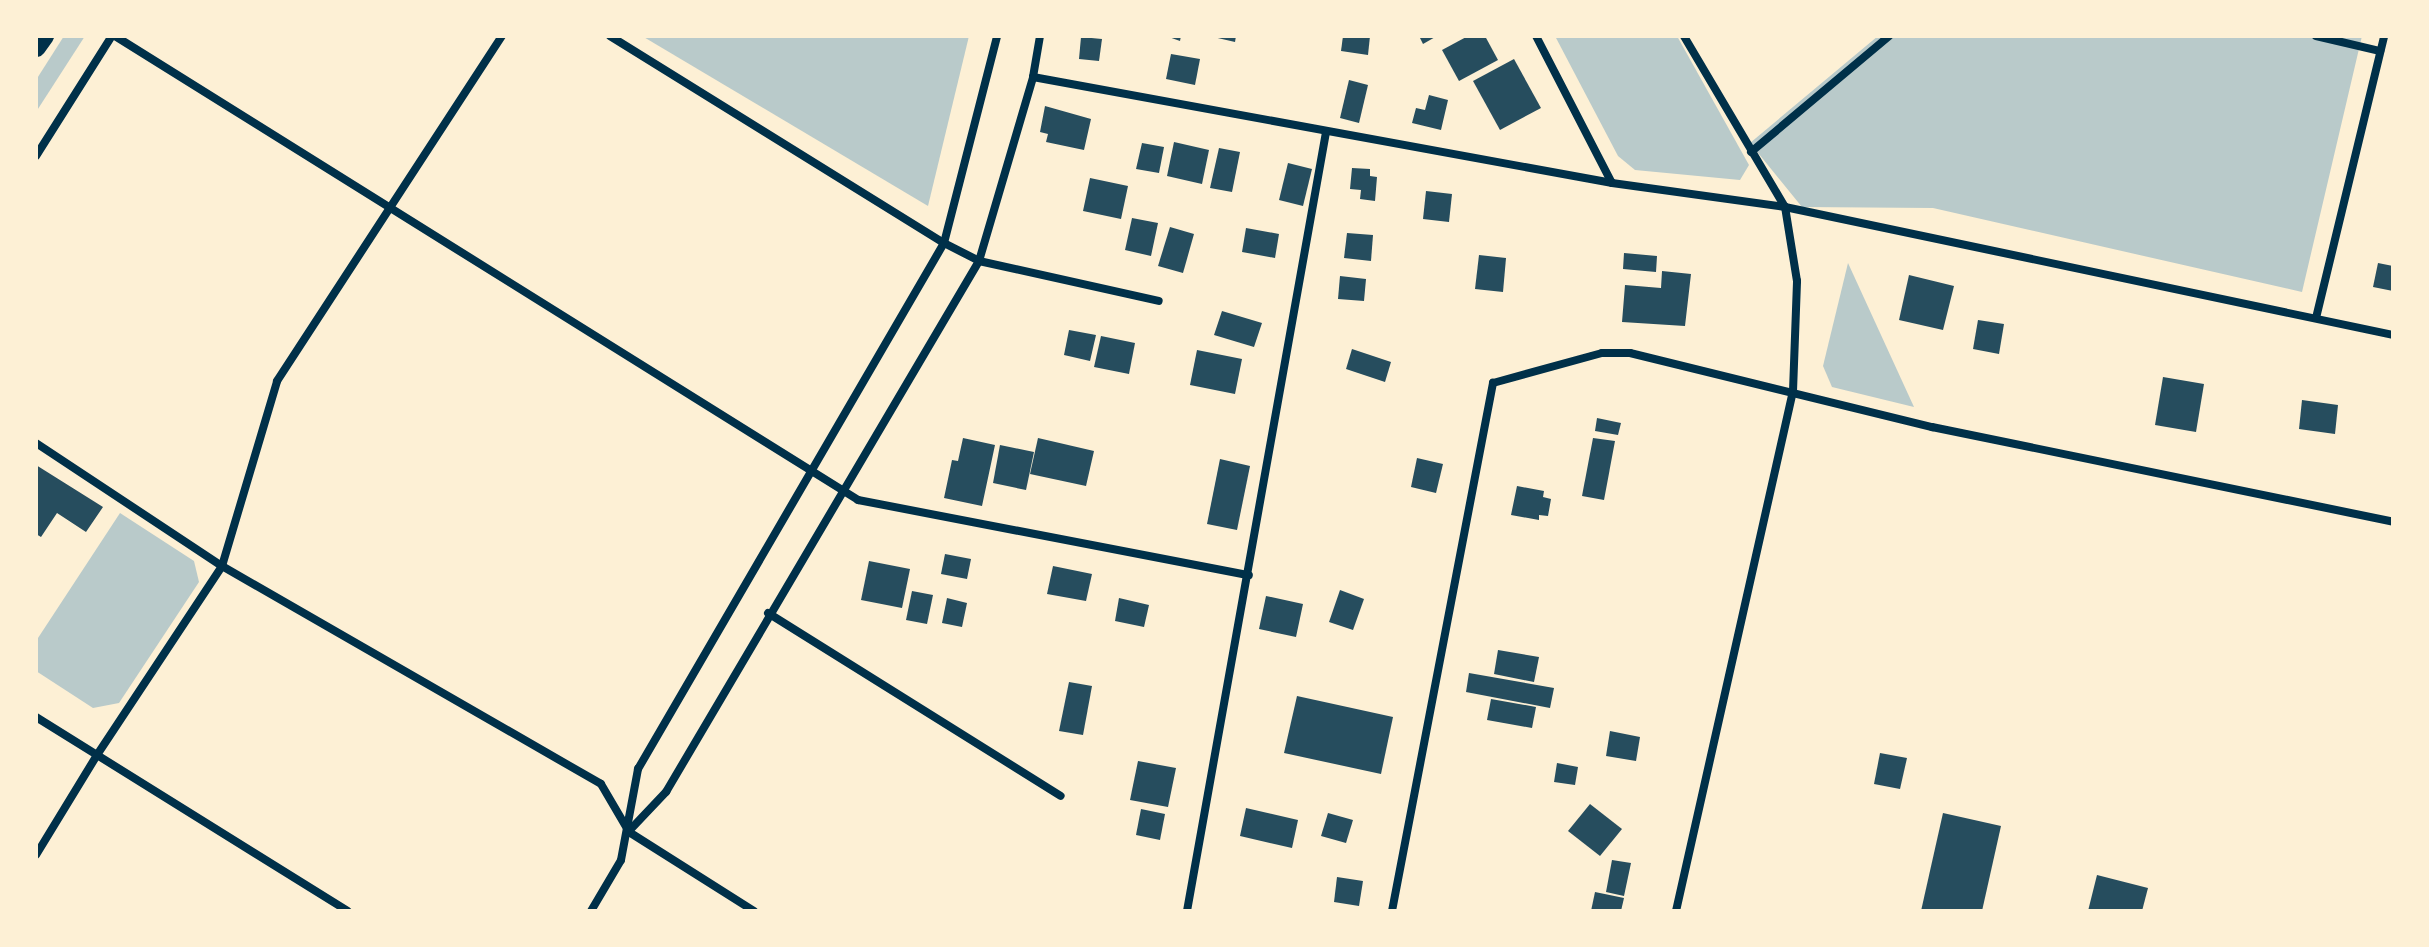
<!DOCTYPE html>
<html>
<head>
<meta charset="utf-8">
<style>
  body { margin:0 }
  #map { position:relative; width:2429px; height:947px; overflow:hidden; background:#fdf0d5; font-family:Quicksand,sans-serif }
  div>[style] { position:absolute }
  .green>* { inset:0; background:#b9caca }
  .building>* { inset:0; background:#264d5e }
  .minor>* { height:8px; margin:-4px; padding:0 4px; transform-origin:4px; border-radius:4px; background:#003049 }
  .primary>* { height:20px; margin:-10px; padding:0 10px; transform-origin:10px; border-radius:10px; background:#003049 }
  span { translate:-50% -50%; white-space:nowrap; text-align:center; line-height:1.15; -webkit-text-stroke:8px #fdf0d5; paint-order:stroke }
  .frame { position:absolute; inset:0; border:38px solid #fdf0d5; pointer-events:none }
</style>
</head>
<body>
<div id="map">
  <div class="green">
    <i style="clip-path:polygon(64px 36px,85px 36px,36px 112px,36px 80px)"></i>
    <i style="clip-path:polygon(642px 36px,969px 36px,928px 206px)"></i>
    <i style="clip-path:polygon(1555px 36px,1677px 36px,1749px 165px,1740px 180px,1635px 170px,1618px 156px)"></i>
    <i style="clip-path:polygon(1878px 36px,2362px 36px,2302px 292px,1933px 208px,1802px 207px,1750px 143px)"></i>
    <i style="clip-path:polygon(1848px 263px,1914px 407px,1832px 387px,1823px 366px)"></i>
    <i style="clip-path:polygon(120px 513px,194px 561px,199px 582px,119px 703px,93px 708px,36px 671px,36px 641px)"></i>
  </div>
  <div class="building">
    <i style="clip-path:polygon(1166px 36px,1181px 36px,1180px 41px)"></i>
    <i style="clip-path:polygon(1209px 36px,1236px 36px,1235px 42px)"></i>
    <i style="clip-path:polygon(1343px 36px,1370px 36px,1368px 55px,1341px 51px)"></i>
    <i style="clip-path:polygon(1419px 36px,1437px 36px,1423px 44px)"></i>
    <i style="clip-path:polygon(1468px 36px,1485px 36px,1498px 60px,1459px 81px,1442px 50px)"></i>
    <i style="clip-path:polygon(1081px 37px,1102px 39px,1099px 61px,1079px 59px)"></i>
    <i style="clip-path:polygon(1171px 54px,1200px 59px,1195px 85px,1166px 79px)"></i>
    <i style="clip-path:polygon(1514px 59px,1541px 108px,1500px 130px,1473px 81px)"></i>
    <i style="clip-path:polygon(1349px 80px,1368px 85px,1359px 123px,1340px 118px)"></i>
    <i style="clip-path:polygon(1429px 95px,1448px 100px,1441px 130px,1412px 123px,1416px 108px,1425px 110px)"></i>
    <i style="clip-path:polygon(1045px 106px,1091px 119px,1084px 150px,1046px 142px,1048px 134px,1040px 132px)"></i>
    <i style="clip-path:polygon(1174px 142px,1209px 150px,1202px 184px,1167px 176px)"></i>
    <i style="clip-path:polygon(1142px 143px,1164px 147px,1159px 173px,1136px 169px)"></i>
    <i style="clip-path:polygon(1219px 148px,1240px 152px,1232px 192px,1210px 188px)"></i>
    <i style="clip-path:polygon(1288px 163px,1312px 169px,1303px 206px,1279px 200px)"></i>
    <i style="clip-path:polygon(1352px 168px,1370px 169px,1370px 176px,1377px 177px,1375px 201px,1360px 199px,1361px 190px,1350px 189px)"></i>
    <i style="clip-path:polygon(1090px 178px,1128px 186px,1121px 219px,1083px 211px)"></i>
    <i style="clip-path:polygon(1426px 191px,1452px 194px,1449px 222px,1423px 219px)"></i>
    <i style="clip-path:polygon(1132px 218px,1158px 223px,1151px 256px,1125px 250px)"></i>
    <i style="clip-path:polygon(1170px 227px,1194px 234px,1183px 273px,1158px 266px)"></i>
    <i style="clip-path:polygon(1246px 228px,1279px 234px,1275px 258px,1242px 252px)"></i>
    <i style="clip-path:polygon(1347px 233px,1373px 235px,1371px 261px,1344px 258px)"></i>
    <i style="clip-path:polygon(1624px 253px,1657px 256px,1656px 272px,1623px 269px)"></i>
    <i style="clip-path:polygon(1479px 255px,1506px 258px,1503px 292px,1475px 289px)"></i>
    <i style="clip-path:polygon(2378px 263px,2393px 266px,2393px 291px,2373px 287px)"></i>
    <i style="clip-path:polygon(1662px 271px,1691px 274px,1685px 326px,1622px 322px,1625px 285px,1661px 288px)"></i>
    <i style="clip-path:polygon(1909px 275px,1954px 286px,1943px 330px,1899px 320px)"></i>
    <i style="clip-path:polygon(1340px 276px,1366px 279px,1364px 301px,1338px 299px)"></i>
    <i style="clip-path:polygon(1222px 311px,1262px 323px,1254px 347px,1214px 335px)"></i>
    <i style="clip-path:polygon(1978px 320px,2004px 324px,1999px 354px,1973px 349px)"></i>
    <i style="clip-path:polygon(1069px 330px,1096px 335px,1090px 361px,1064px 355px)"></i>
    <i style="clip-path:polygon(1101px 336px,1135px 343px,1129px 374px,1094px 367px)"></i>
    <i style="clip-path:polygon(1352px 349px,1391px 362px,1385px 382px,1346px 369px)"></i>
    <i style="clip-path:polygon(1197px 350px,1242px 359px,1235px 394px,1190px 385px)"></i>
    <i style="clip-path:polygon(2163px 377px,2204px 384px,2196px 432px,2155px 425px)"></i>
    <i style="clip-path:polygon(2302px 400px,2338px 405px,2335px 434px,2299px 429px)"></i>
    <i style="clip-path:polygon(1597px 418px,1621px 423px,1618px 435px,1595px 431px)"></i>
    <i style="clip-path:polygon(963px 438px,995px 445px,982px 506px,944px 498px,952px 460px,958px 461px)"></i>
    <i style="clip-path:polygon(1038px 438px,1094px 451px,1086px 486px,1030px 474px)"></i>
    <i style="clip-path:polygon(1593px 438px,1615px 441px,1604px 500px,1582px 496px)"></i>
    <i style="clip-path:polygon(1000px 445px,1034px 452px,1026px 490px,993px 483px)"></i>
    <i style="clip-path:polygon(1417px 458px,1443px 464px,1436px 493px,1411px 487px)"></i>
    <i style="clip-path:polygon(1220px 459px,1250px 466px,1237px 530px,1207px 524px)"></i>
    <i style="clip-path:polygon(36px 465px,103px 507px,86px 532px,57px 513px,41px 537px,36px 534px)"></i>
    <i style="clip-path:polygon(1517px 486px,1544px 491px,1543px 497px,1551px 499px,1548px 516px,1539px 515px,1539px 520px,1511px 515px)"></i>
    <i style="clip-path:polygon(945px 554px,971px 559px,967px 579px,941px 574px)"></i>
    <i style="clip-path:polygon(869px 561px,910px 569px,902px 608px,861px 600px)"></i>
    <i style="clip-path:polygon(1053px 566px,1092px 574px,1086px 601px,1047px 594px)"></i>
    <i style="clip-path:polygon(1340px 590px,1364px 599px,1353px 630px,1329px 622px)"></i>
    <i style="clip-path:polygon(912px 591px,933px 595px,927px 624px,906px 620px)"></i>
    <i style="clip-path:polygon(1266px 596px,1303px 604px,1296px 637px,1259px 629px)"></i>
    <i style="clip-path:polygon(947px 598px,967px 603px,962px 627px,942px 623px)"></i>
    <i style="clip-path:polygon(1119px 598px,1149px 605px,1144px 627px,1115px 621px)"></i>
    <i style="clip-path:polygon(1498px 650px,1539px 657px,1534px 682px,1494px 674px)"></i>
    <i style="clip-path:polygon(1469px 673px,1554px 688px,1550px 708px,1466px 692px)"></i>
    <i style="clip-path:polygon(1069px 682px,1092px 686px,1083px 735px,1059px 731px)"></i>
    <i style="clip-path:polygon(1297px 696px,1393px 717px,1381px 774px,1284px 753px)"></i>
    <i style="clip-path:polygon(1491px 699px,1536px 707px,1532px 728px,1487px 720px)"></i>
    <i style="clip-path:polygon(1610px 731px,1640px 737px,1636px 761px,1606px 756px)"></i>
    <i style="clip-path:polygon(1880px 753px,1907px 758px,1900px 789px,1874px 784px)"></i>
    <i style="clip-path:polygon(1138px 761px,1176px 768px,1168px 807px,1130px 800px)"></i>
    <i style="clip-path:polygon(1557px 763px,1578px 767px,1575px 785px,1554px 782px)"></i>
    <i style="clip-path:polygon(1590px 804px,1622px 829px,1600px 856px,1568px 831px)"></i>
    <i style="clip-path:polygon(1246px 808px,1298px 820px,1292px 848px,1240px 836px)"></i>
    <i style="clip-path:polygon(1141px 809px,1165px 814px,1160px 840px,1136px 835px)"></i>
    <i style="clip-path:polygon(1328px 813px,1353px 820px,1346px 843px,1321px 836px)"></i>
    <i style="clip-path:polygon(1943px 813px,2001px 826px,1982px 911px,1921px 911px)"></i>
    <i style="clip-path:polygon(1612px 860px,1631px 863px,1624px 896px,1606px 892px)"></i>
    <i style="clip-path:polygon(2097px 875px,2148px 888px,2142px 911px,2088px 911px)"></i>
    <i style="clip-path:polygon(1337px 877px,1363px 881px,1359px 906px,1334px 902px)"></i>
    <i style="clip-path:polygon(1595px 892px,1624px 898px,1621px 911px,1591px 911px)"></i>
  </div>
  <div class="minor">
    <i style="left:115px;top:36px;width:876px;rotate:31.98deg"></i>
    <i style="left:858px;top:500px;width:398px;rotate:10.9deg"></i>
    <i style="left:610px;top:36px;width:393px;rotate:31.8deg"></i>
    <i style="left:944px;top:243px;width:39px;rotate:27deg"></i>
    <i style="left:979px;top:261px;width:184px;rotate:12.5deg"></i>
    <i style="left:1536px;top:36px;width:165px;rotate:62.7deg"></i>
    <i style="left:2316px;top:36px;width:66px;rotate:13.2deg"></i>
    <i style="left:1033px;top:77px;width:589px;rotate:10.37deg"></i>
    <i style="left:1612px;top:183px;width:175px;rotate:7.9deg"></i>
    <i style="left:1785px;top:207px;width:621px;rotate:11.89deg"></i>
    <i style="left:1751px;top:152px;width:180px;rotate:-40deg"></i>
    <i style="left:36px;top:156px;width:142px;rotate:-57.7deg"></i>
    <i style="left:2316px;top:318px;width:290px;rotate:-76.4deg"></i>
    <i style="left:36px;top:443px;width:223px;rotate:33.5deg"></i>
    <i style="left:222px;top:566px;width:437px;rotate:29.9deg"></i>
    <i style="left:601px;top:784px;width:56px;rotate:59.7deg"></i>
    <i style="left:629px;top:832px;width:148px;rotate:32.3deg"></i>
    <i style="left:768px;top:613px;width:345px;rotate:32deg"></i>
    <i style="left:36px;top:717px;width:367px;rotate:31.9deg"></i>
    <i style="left:629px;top:831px;width:54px;rotate:-46.5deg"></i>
    <i style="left:666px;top:792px;width:616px;rotate:-59.48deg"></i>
    <i style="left:979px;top:261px;width:192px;rotate:-73.6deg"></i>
    <i style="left:1033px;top:77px;width:42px;rotate:-80.3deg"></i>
    <i style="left:36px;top:855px;width:117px;rotate:-58.6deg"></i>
    <i style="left:97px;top:755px;width:227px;rotate:-56.5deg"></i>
    <i style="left:222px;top:566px;width:193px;rotate:-73.4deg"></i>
    <i style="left:277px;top:381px;width:412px;rotate:-56.9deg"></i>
    <i style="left:591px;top:911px;width:59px;rotate:-59.5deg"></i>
    <i style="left:621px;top:860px;width:93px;rotate:-79.4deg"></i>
    <i style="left:638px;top:769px;width:609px;rotate:-59.81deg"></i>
    <i style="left:944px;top:243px;width:214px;rotate:-75.6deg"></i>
    <i style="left:1187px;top:911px;width:791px;rotate:-79.88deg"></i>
    <i style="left:1392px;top:911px;width:538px;rotate:-79.17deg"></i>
    <i style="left:1493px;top:383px;width:113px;rotate:-15.4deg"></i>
    <i style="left:1602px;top:353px;width:28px"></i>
    <i style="left:1630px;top:353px;width:311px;rotate:13.8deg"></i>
    <i style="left:1932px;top:427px;width:471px;rotate:11.6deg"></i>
    <i style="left:1676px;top:911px;width:533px;rotate:-77.32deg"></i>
    <i style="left:1793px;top:391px;width:110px;rotate:-87.9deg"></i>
    <i style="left:1797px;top:281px;width:75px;rotate:-99.2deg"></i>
    <i style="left:1785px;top:207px;width:199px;rotate:-120.6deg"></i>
  </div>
  <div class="primary">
    <i style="left:36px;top:47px;width:14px;rotate:-54deg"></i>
  </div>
  <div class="frame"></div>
</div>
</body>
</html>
